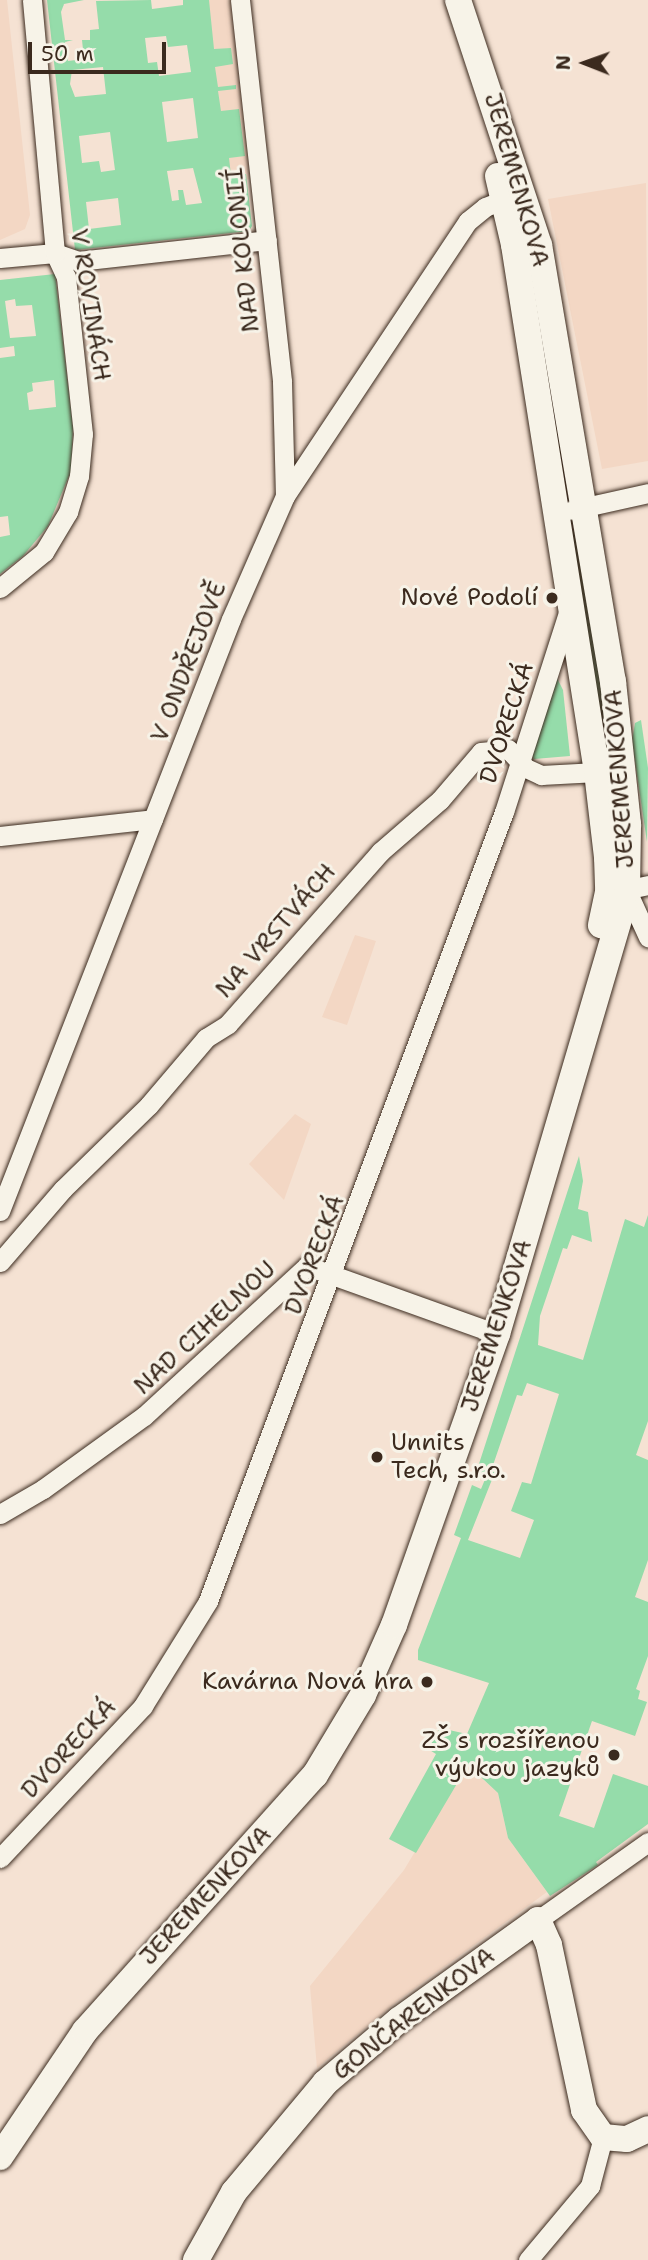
<!DOCTYPE html>
<html>
<head>
<meta charset="utf-8">
<style>
  body { margin:0 }
  #map { position:relative; width:648px; height:2260px; overflow:hidden; background:#f5e2d3; font-family:"Shantell Sans",sans-serif }
  div>[style] { position:absolute }
  .built>* { inset:0; background:#f3d7c4 }
  .green>* { inset:0; background:#95dcaa }
  .roads { filter:drop-shadow(0 0 2px #3b2a1e) drop-shadow(0 0 2px #3b2a1e) }
  .street>* { height:19px; margin:-9.5px; padding:0 9.5px; transform-origin:9.5px; border-radius:9.5px; background:#f7f3e8 }
  .secondary>* { height:26px; margin:-13px; padding:0 13px; transform-origin:13px; border-radius:13px; background:#f7f3e8 }
  .dots>* { width:19px; height:19px; translate:-50% -50%; box-sizing:border-box; border:4px solid #f7f3e8; border-radius:50% }
  span { translate:-50% -50%; white-space:nowrap; text-align:center; line-height:1.15; -webkit-text-stroke:6px #f7f3e8; paint-order:stroke }
  .street-label { font-size:24px; color:#3b2a1e }
  .poi-label { font-size:24px; color:#3b2a1e }
  .right { translate:-100% -50%; text-align:right }
  .left { translate:0 -50%; text-align:left }
  .north { position:absolute; left:550px; top:28px; width:70px; height:70px; -webkit-text-stroke:5px #f7f3e8; paint-order:stroke; rotate:271deg; font-size:19px; font-weight:700; line-height:28px; text-align:center; color:#3b2a1e }
  .north::after { content:''; display:block; margin:auto; width:24px; height:32px; background:#3b2a1e; clip-path:polygon(50% 0,100% 100%,50% 72%,0 100%) }
  .scale { position:absolute; left:28px; top:42px; width:138px; height:32px; box-sizing:border-box; border:4px solid #3b2a1e; border-top:0; padding-left:9px; font-size:21px; line-height:24px; white-space:nowrap; color:#3b2a1e; -webkit-text-stroke:5px #f7f3e8; paint-order:stroke }
</style>
</head>
<body>
<div id="map">
  <div class="built">
    <i style="clip-path:polygon(0 0,7px 0,30px 215px,25px 229px,0 240px)"></i>
    <i style="clip-path:polygon(207px 0,234px 0,254px 179px,224px 181px)"></i>
    <i style="clip-path:polygon(646px 183px,648px 461px,602px 469px,548px 199px)"></i>
    <i style="clip-path:polygon(355px 935px,376px 941px,347px 1025px,322px 1017px)"></i>
    <i style="clip-path:polygon(295px 1114px,311px 1124px,284px 1200px,249px 1164px)"></i>
    <i style="clip-path:polygon(467px 1765px,498px 1793px,508px 1838px,547px 1892px,400px 1999px,317px 2068px,310px 1986px,404px 1870px)"></i>
  </div>
  <div class="green">
    <i style="clip-path:polygon(evenodd,47px 0,84px 0,64px 4px,61px 12px,65px 40px,73px 40px,65px 42px,68px 61px,84px 59px,82px 40px,90px 40px,90px 30px,99px 29px,96px 1px,151px 0,152px 9px,183px 5px,183px 0,209px 0,214px 49px,231px 48px,233px 64px,215px 67px,218px 87px,236px 85px,236px 89px,218px 91px,221px 111px,239px 109px,245px 156px,229px 158px,231px 175px,246px 174px,252px 226px,249px 231px,75px 250px,47px 0,166px 36px,168px 47px,187px 45px,191px 72px,159px 76px,157px 62px,148px 63px,145px 38px,166px 36px,47px 0,103px 67px,106px 94px,75px 97px,70px 84px,72px 70px,103px 67px,47px 0,193px 98px,198px 138px,167px 142px,162px 102px,193px 98px,47px 0,110px 132px,115px 170px,101px 172px,99px 161px,82px 163px,79px 136px,110px 132px,47px 0,193px 168px,202px 203px,186px 205px,183px 190px,178px 190px,179px 200px,172px 201px,167px 171px,193px 168px,47px 0,118px 198px,121px 225px,89px 229px,86px 202px,118px 198px)"></i>
    <i style="clip-path:polygon(evenodd,55px 274px,73px 428px,71px 471px,48px 526px,23px 556px,0 574px,0 537px,10px 535px,8px 516px,0 517px,0 358px,15px 356px,14px 346px,0 348px,0 280px,55px 274px,15px 299px,16px 306px,32px 305px,36px 336px,10px 338px,5px 301px,15px 299px,55px 274px,54px 380px,56px 407px,29px 410px,27px 393px,33px 391px,32px 383px,54px 380px)"></i>
    <i style="clip-path:polygon(575px 531px,611px 735px,605px 738px,569px 532px)"></i>
    <i style="clip-path:polygon(557px 678px,563px 690px,570px 756px,534px 759px,531px 754px)"></i>
    <i style="clip-path:polygon(641px 720px,648px 768px,647px 842px,632px 741px,635px 723px)"></i>
    <i style="clip-path:polygon(evenodd,579px 1156px,583px 1181px,578px 1209px,588px 1212px,592px 1242px,572px 1235px,567px 1249px,563px 1248px,540px 1316px,538px 1345px,583px 1360px,625px 1219px,644px 1227px,648px 1215px,648px 1421px,636px 1455px,648px 1460px,648px 1560px,635px 1597px,648px 1602px,648px 1656px,636px 1689px,640px 1691px,638px 1699px,647px 1702px,635px 1736px,592px 1721px,559px 1816px,594px 1828px,613px 1774px,648px 1786px,648px 1824px,596px 1862px,598px 1865px,550px 1896px,508px 1838px,498px 1793px,468px 1765px,416px 1853px,389px 1839px,436px 1754px,428px 1749px,440px 1728px,467px 1734px,489px 1683px,418px 1660px,418px 1650px,461px 1538px,454px 1535px,472px 1485px,481px 1489px,486px 1477px,476px 1473px,579px 1156px,527px 1383px,559px 1394px,531px 1484px,522px 1482px,511px 1511px,534px 1520px,520px 1558px,468px 1540px,495px 1472px,491px 1471px,517px 1395px,522px 1396px,527px 1383px)"></i>
  </div>
  <div class="roads">
    <div class="street">
      <i style="left:240px;top:0;width:384px;rotate:83.7deg"></i>
      <i style="left:282px;top:382px;width:114px;rotate:88.5deg"></i>
      <i style="left:0;top:258px;width:55px;rotate:-5.2deg"></i>
      <i style="left:55px;top:253px;width:24px;rotate:19deg"></i>
      <i style="left:78px;top:261px;width:190px;rotate:-6.3deg"></i>
      <i style="left:572px;top:510px;width:78px;rotate:-12.6deg"></i>
      <i style="left:0;top:588px;width:57px;rotate:-39.3deg"></i>
      <i style="left:44px;top:552px;width:47px;rotate:-59deg"></i>
      <i style="left:68px;top:512px;width:38px;rotate:-73deg"></i>
      <i style="left:79px;top:476px;width:42px;rotate:-84.6deg"></i>
      <i style="left:83px;top:434px;width:158px;rotate:-96.2deg"></i>
      <i style="left:66px;top:277px;width:26px;rotate:-115deg"></i>
      <i style="left:55px;top:253px;width:254px;rotate:-95.2deg"></i>
      <i style="left:0;top:836px;width:154px;rotate:-6.3deg"></i>
      <i style="left:627px;top:891px;width:51px;rotate:65.5deg"></i>
      <i style="left:615px;top:892px;width:34px;rotate:-12deg"></i>
      <i style="left:0;top:1211px;width:635px;rotate:-68.68deg"></i>
      <i style="left:231px;top:619px;width:134px;rotate:-66.3deg"></i>
      <i style="left:285px;top:496px;width:330px;rotate:-56.4deg"></i>
      <i style="left:468px;top:221px;width:22px;rotate:-39deg"></i>
      <i style="left:485px;top:207px;width:31px;rotate:-21deg"></i>
      <i style="left:0;top:1262px;width:96px;rotate:-49.2deg"></i>
      <i style="left:63px;top:1189px;width:120px;rotate:-44.3deg"></i>
      <i style="left:149px;top:1105px;width:88px;rotate:-49.6deg"></i>
      <i style="left:206px;top:1038px;width:26px;rotate:-32deg"></i>
      <i style="left:228px;top:1024px;width:230px;rotate:-48.5deg"></i>
      <i style="left:380px;top:852px;width:79px;rotate:-40.9deg"></i>
      <i style="left:440px;top:800px;width:63px;rotate:-49.5deg"></i>
      <i style="left:481px;top:752px;width:27px;rotate:-6deg"></i>
      <i style="left:508px;top:749px;width:26px;rotate:47deg"></i>
      <i style="left:526px;top:768px;width:17px;rotate:25deg"></i>
      <i style="left:541px;top:775px;width:56px;rotate:-3.1deg"></i>
      <i style="left:597px;top:772px;width:12px;rotate:-31deg"></i>
      <i style="left:0;top:1514px;width:50px;rotate:-30.2deg"></i>
      <i style="left:43px;top:1489px;width:125px;rotate:-35.9deg"></i>
      <i style="left:144px;top:1416px;width:222px;rotate:-42.6deg"></i>
      <i style="left:307px;top:1266px;width:202px;rotate:19.7deg"></i>
      <i style="left:0;top:1858px;width:209px;rotate:-46.7deg"></i>
      <i style="left:143px;top:1706px;width:123px;rotate:-58.2deg"></i>
      <i style="left:208px;top:1601px;width:843px;rotate:-69.44deg"></i>
      <i style="left:504px;top:812px;width:212px;rotate:-72.2deg"></i>
      <i style="left:538px;top:1920px;width:135px;rotate:-35.3deg"></i>
      <i style="left:528px;top:2260px;width:97px;rotate:-50deg"></i>
      <i style="left:590px;top:2186px;width:51px;rotate:-75.1deg"></i>
    </div>
    <div class="secondary">
      <i style="left:498px;top:176px;width:71px;rotate:76.9deg"></i>
      <i style="left:514px;top:245px;width:533px;rotate:81.05deg"></i>
      <i style="left:597px;top:772px;width:86px;rotate:83.3deg"></i>
      <i style="left:607px;top:857px;width:35px;rotate:88deg"></i>
      <i style="left:608px;top:892px;width:34px;rotate:102deg"></i>
      <i style="left:0;top:2157px;width:152px;rotate:-56deg"></i>
      <i style="left:85px;top:2031px;width:344px;rotate:-48.1deg"></i>
      <i style="left:315px;top:1775px;width:93px;rotate:-59deg"></i>
      <i style="left:363px;top:1695px;width:77px;rotate:-66.1deg"></i>
      <i style="left:394px;top:1625px;width:309px;rotate:-70.5deg"></i>
      <i style="left:497px;top:1334px;width:462px;rotate:-73.6deg"></i>
      <i style="left:627px;top:891px;width:67px;rotate:-89.1deg"></i>
      <i style="left:628px;top:824px;width:143px;rotate:-96deg"></i>
      <i style="left:613px;top:682px;width:443px;rotate:-99.6deg"></i>
      <i style="left:539px;top:245px;width:258px;rotate:-108.3deg"></i>
      <i style="left:196px;top:2260px;width:78px;rotate:-60.8deg"></i>
      <i style="left:234px;top:2192px;width:142px;rotate:-50.1deg"></i>
      <i style="left:325px;top:2083px;width:97px;rotate:-40.4deg"></i>
      <i style="left:399px;top:2020px;width:171px;rotate:-35.7deg"></i>
      <i style="left:538px;top:1920px;width:27px;rotate:66deg"></i>
      <i style="left:549px;top:1945px;width:169px;rotate:78deg"></i>
      <i style="left:584px;top:2110px;width:33px;rotate:55deg"></i>
      <i style="left:603px;top:2137px;width:24px;rotate:5deg"></i>
      <i style="left:627px;top:2139px;width:23px;rotate:-25deg"></i>
    </div>
  </div>
  <div class="dots">
    <i style="left:552px;top:598px;background:#3b2a1e"></i>
    <i style="left:377px;top:1457px;background:#3b2a1e"></i>
    <i style="left:427px;top:1682px;background:#3b2a1e"></i>
    <i style="left:614px;top:1755px;background:#3b2a1e"></i>
  </div>
  <div class="street-label">
    <span style="left:516px;top:180px;rotate:74deg">JEREMENKOVA</span>
    <span style="left:243px;top:250px;rotate:-96deg">NAD KOLONIÍ</span>
    <span style="left:90px;top:305px;rotate:81deg">V ROVINÁCH</span>
    <span style="left:189px;top:662px;rotate:-69deg">V ONDŘEJOVĚ</span>
    <span style="left:507px;top:723px;rotate:-72deg">DVORECKÁ</span>
    <span style="left:620px;top:779px;rotate:-94deg">JEREMENKOVA</span>
    <span style="left:276px;top:931px;rotate:-49deg">NA VRSTVÁCH</span>
    <span style="left:315px;top:1255px;rotate:-69deg">DVORECKÁ</span>
    <span style="left:497px;top:1326px;rotate:-72deg">JEREMENKOVA</span>
    <span style="left:205px;top:1328px;rotate:-43deg">NAD CIHELNOU</span>
    <span style="left:69px;top:1749px;rotate:-47deg">DVORECKÁ</span>
    <span style="left:206px;top:1896px;rotate:-47deg">JEREMENKOVA</span>
    <span style="left:414px;top:2014px;rotate:-38deg">GONČARENKOVA</span>
  </div>
  <div class="poi-label">
    <span class="right" style="left:538px;top:598px">Nové Podolí</span>
    <span class="left" style="left:391px;top:1457px">Unnits<br>Tech, s.r.o.</span>
    <span class="right" style="left:413px;top:1682px">Kavárna Nová hra</span>
    <span class="right" style="left:600px;top:1755px">ZŠ s rozšířenou<br>výukou jazyků</span>
  </div>
  <div class="north">N</div>
  <div class="scale">50 m</div>
</div>
</body>
</html>
